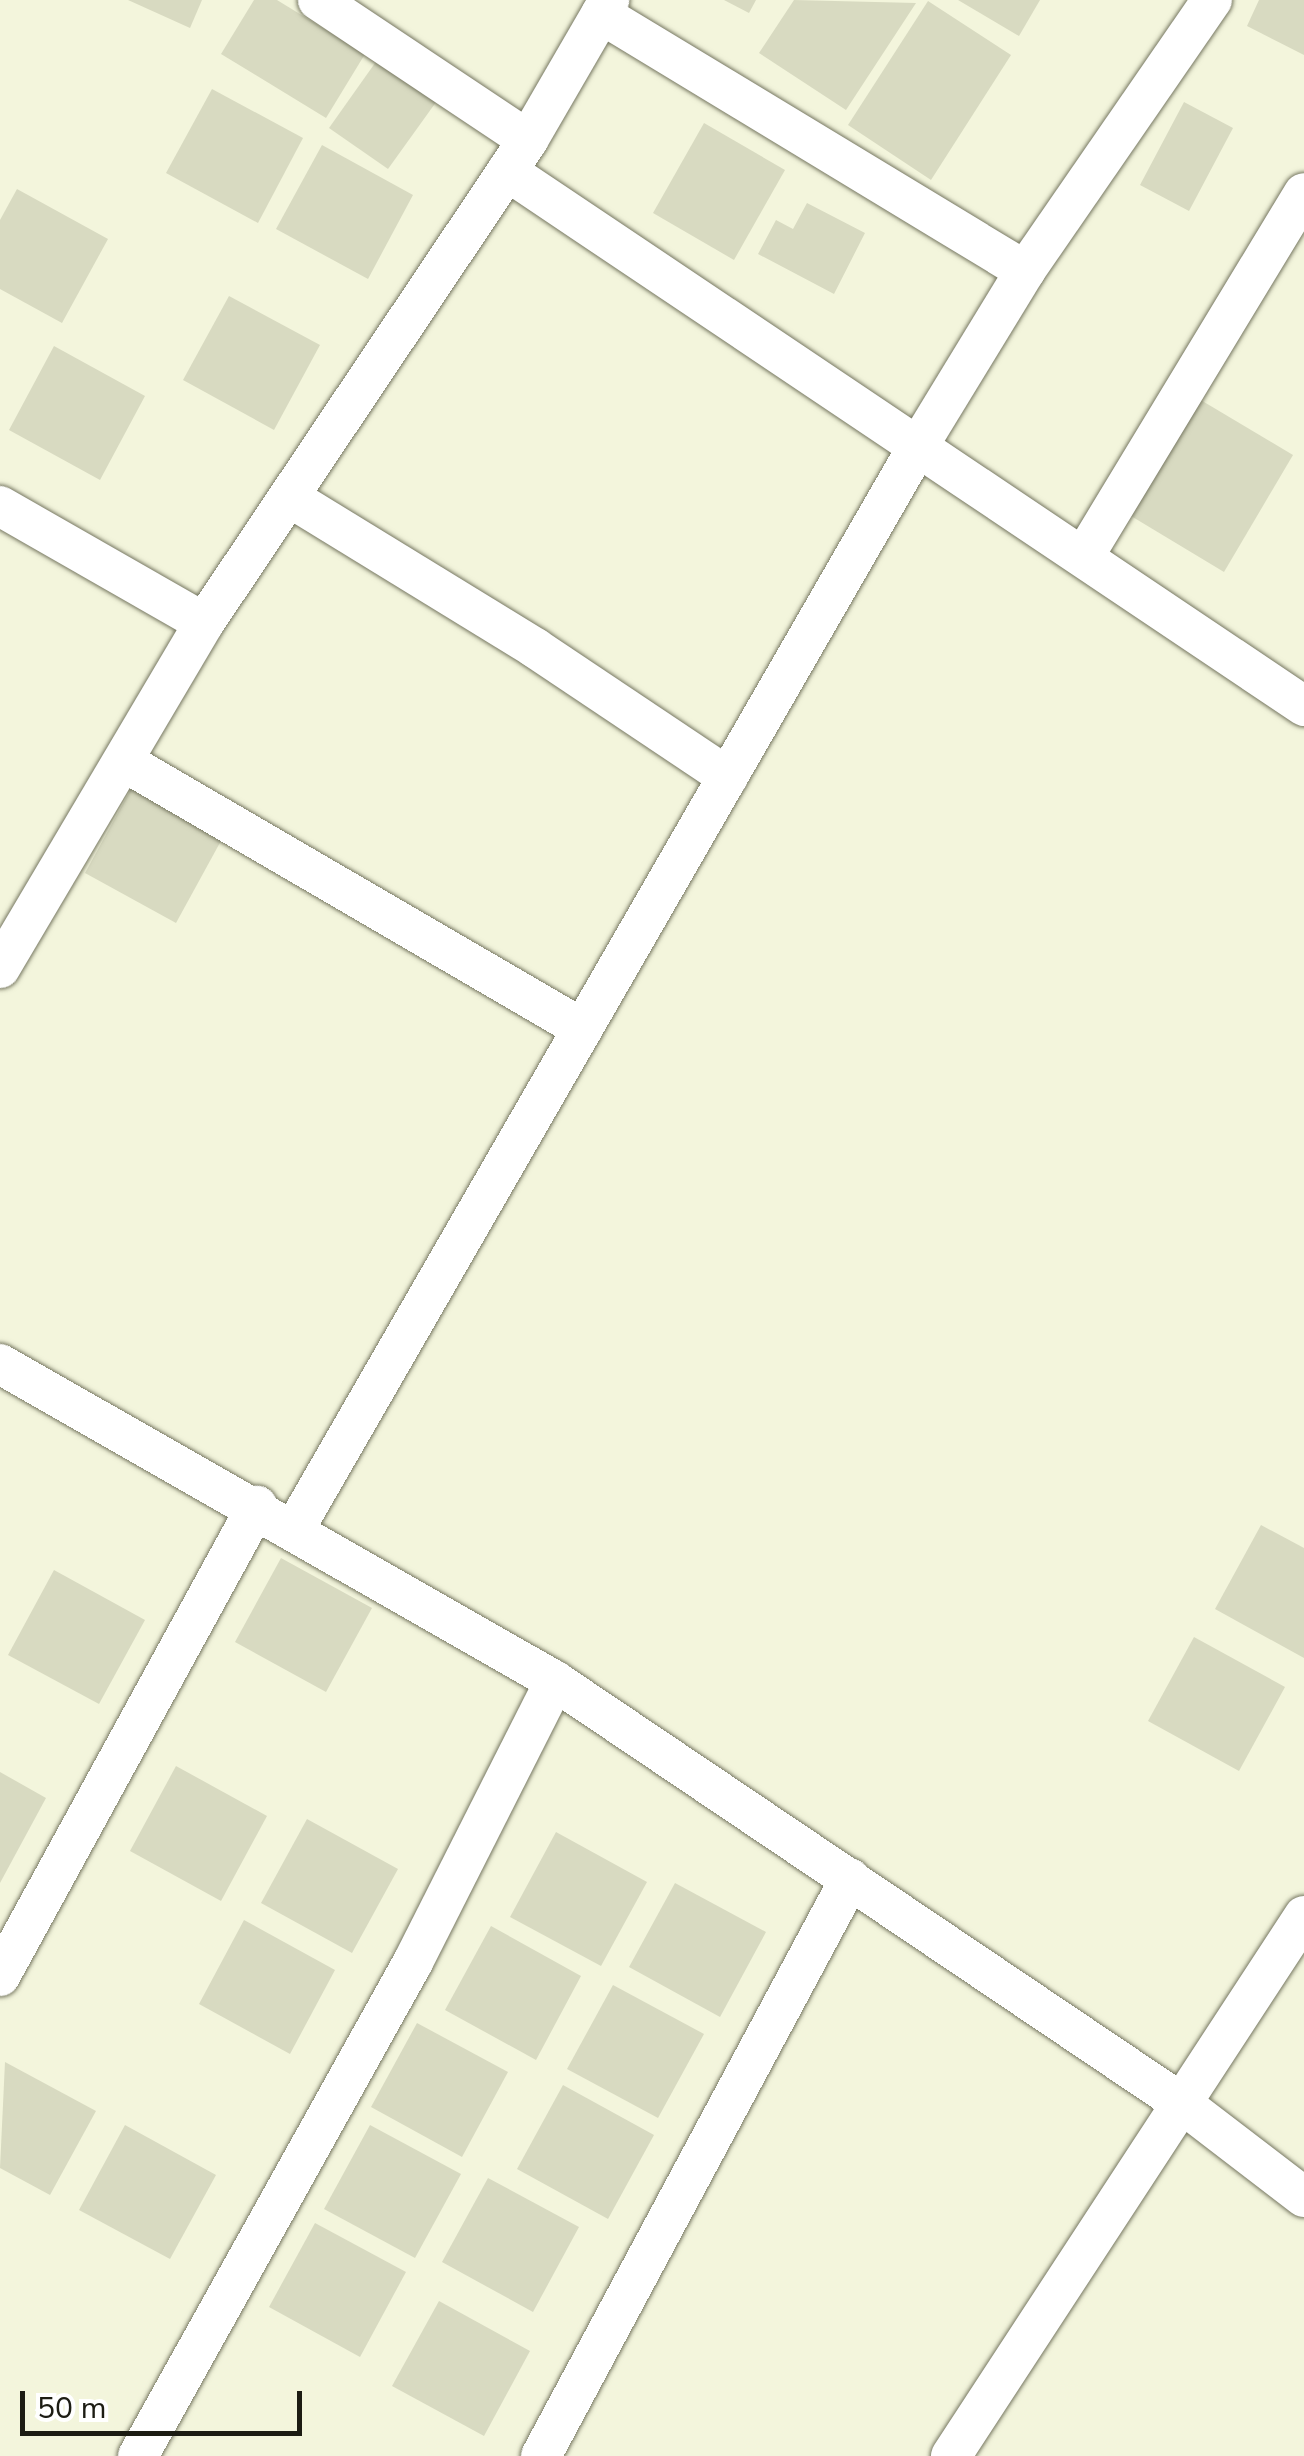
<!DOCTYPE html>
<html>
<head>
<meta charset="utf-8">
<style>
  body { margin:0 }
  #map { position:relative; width:1304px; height:2456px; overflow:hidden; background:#f3f5dc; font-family:"Nunito Sans",sans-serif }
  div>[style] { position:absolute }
  .building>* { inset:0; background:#d8dac1 }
  .roads { filter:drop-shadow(0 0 2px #767761) drop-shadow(0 0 2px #767761) }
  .street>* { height:40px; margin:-20px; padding:0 20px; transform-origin:20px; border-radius:20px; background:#fff }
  span { translate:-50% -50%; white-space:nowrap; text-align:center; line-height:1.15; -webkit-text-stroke:8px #fff; paint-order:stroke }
  .scale { position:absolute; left:20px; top:2391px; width:282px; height:45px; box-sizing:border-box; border:5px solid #1c1c13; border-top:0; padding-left:12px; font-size:30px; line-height:35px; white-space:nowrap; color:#1c1c13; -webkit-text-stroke:8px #fff; paint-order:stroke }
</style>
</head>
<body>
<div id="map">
  <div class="building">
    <i style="clip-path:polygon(128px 0,202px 0,190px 28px)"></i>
    <i style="clip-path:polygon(254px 0,277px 0,365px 54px,326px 118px,221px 54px)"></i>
    <i style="clip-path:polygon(724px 0,756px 0,749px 13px)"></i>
    <i style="clip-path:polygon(794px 0,916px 3px,846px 110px,759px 53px)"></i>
    <i style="clip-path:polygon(958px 0,1040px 0,1019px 36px)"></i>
    <i style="clip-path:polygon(1259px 0,1304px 0,1304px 55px,1247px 26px)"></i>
    <i style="clip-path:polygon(928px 1px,1011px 55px,931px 180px,848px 125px)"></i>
    <i style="clip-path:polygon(380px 56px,439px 98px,388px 169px,329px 128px)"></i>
    <i style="clip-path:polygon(212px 89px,303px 138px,258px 223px,166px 173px)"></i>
    <i style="clip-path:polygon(1184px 102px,1233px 128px,1189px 211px,1140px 185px)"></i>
    <i style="clip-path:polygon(704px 123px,785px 170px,734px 260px,653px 213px)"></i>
    <i style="clip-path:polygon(322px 145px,413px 195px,368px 279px,276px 229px)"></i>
    <i style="clip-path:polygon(17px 189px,108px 239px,62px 323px,0 289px,0 220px)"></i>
    <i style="clip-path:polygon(807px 203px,865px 233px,834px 294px,758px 254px,776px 220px,793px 229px)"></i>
    <i style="clip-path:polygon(229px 296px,320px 345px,274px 430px,183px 380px)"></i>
    <i style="clip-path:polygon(54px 346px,145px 396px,100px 480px,9px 430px)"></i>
    <i style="clip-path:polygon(1199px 399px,1293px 455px,1224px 572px,1131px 516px)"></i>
    <i style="clip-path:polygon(131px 789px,222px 839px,176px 923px,85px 873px)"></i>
    <i style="clip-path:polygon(1261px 1525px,1304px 1548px,1304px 1658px,1215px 1609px)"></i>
    <i style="clip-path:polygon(281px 1558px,372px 1608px,326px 1692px,235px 1642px)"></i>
    <i style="clip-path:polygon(54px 1570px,145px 1620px,99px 1704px,8px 1655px)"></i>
    <i style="clip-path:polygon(1194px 1637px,1285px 1687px,1239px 1771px,1148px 1721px)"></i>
    <i style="clip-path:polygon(176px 1766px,267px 1816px,221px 1901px,130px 1851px)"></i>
    <i style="clip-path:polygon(0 1772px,46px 1798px,0 1883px)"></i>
    <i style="clip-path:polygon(307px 1819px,398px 1869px,352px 1953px,261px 1903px)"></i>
    <i style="clip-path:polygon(556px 1832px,647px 1882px,601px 1966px,510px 1917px)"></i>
    <i style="clip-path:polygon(675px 1883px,766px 1932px,720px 2017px,629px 1967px)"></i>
    <i style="clip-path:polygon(244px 1920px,335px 1970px,290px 2054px,199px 2004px)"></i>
    <i style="clip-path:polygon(491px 1926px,581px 1976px,536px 2060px,445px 2010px)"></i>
    <i style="clip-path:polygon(613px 1985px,704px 2034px,658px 2118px,567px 2069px)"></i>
    <i style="clip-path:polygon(417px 2023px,508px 2072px,462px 2157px,371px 2107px)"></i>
    <i style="clip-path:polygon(5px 2062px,96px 2111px,50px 2195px,0 2168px)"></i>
    <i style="clip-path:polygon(563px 2085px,654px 2135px,608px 2219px,517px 2169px)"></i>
    <i style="clip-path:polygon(125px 2125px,216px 2175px,170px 2259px,79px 2210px)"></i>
    <i style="clip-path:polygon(370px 2125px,461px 2174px,415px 2258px,324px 2209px)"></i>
    <i style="clip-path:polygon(488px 2178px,579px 2227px,533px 2312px,442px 2262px)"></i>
    <i style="clip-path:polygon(315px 2223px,406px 2272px,360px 2357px,269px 2307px)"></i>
    <i style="clip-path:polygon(439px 2301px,530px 2351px,484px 2436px,392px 2386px)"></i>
  </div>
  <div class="roads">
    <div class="street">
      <i style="left:318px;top:0;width:252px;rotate:33.7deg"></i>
      <i style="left:601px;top:14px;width:496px;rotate:31.2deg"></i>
      <i style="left:507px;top:171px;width:960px;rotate:33.87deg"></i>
      <i style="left:289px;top:497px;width:289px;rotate:31.5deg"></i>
      <i style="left:535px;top:648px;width:232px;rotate:33.8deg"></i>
      <i style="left:0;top:506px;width:235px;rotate:29.8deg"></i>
      <i style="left:1084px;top:556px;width:424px;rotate:-58.8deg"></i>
      <i style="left:123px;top:761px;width:532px;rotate:30.23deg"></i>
      <i style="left:0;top:968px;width:401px;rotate:-59.4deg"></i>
      <i style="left:204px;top:623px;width:582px;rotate:-56.15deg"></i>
      <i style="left:528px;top:140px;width:162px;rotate:-59.9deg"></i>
      <i style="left:0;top:1364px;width:639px;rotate:29.73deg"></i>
      <i style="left:555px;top:1681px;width:759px;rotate:33.98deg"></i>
      <i style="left:1184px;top:2105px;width:151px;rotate:37.5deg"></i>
      <i style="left:295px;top:1528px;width:1246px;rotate:-60.06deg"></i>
      <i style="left:917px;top:448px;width:207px;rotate:-58.6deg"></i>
      <i style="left:1025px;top:271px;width:329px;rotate:-55.4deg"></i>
      <i style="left:0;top:1976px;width:536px;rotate:-61.33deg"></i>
      <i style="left:138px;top:2456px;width:565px;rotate:-60.9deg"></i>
      <i style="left:413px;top:1962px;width:315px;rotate:-63.2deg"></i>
      <i style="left:541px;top:2456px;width:655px;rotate:-61.83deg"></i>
      <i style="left:951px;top:2456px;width:645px;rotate:-56.83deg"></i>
    </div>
  </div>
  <div class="scale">50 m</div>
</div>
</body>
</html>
